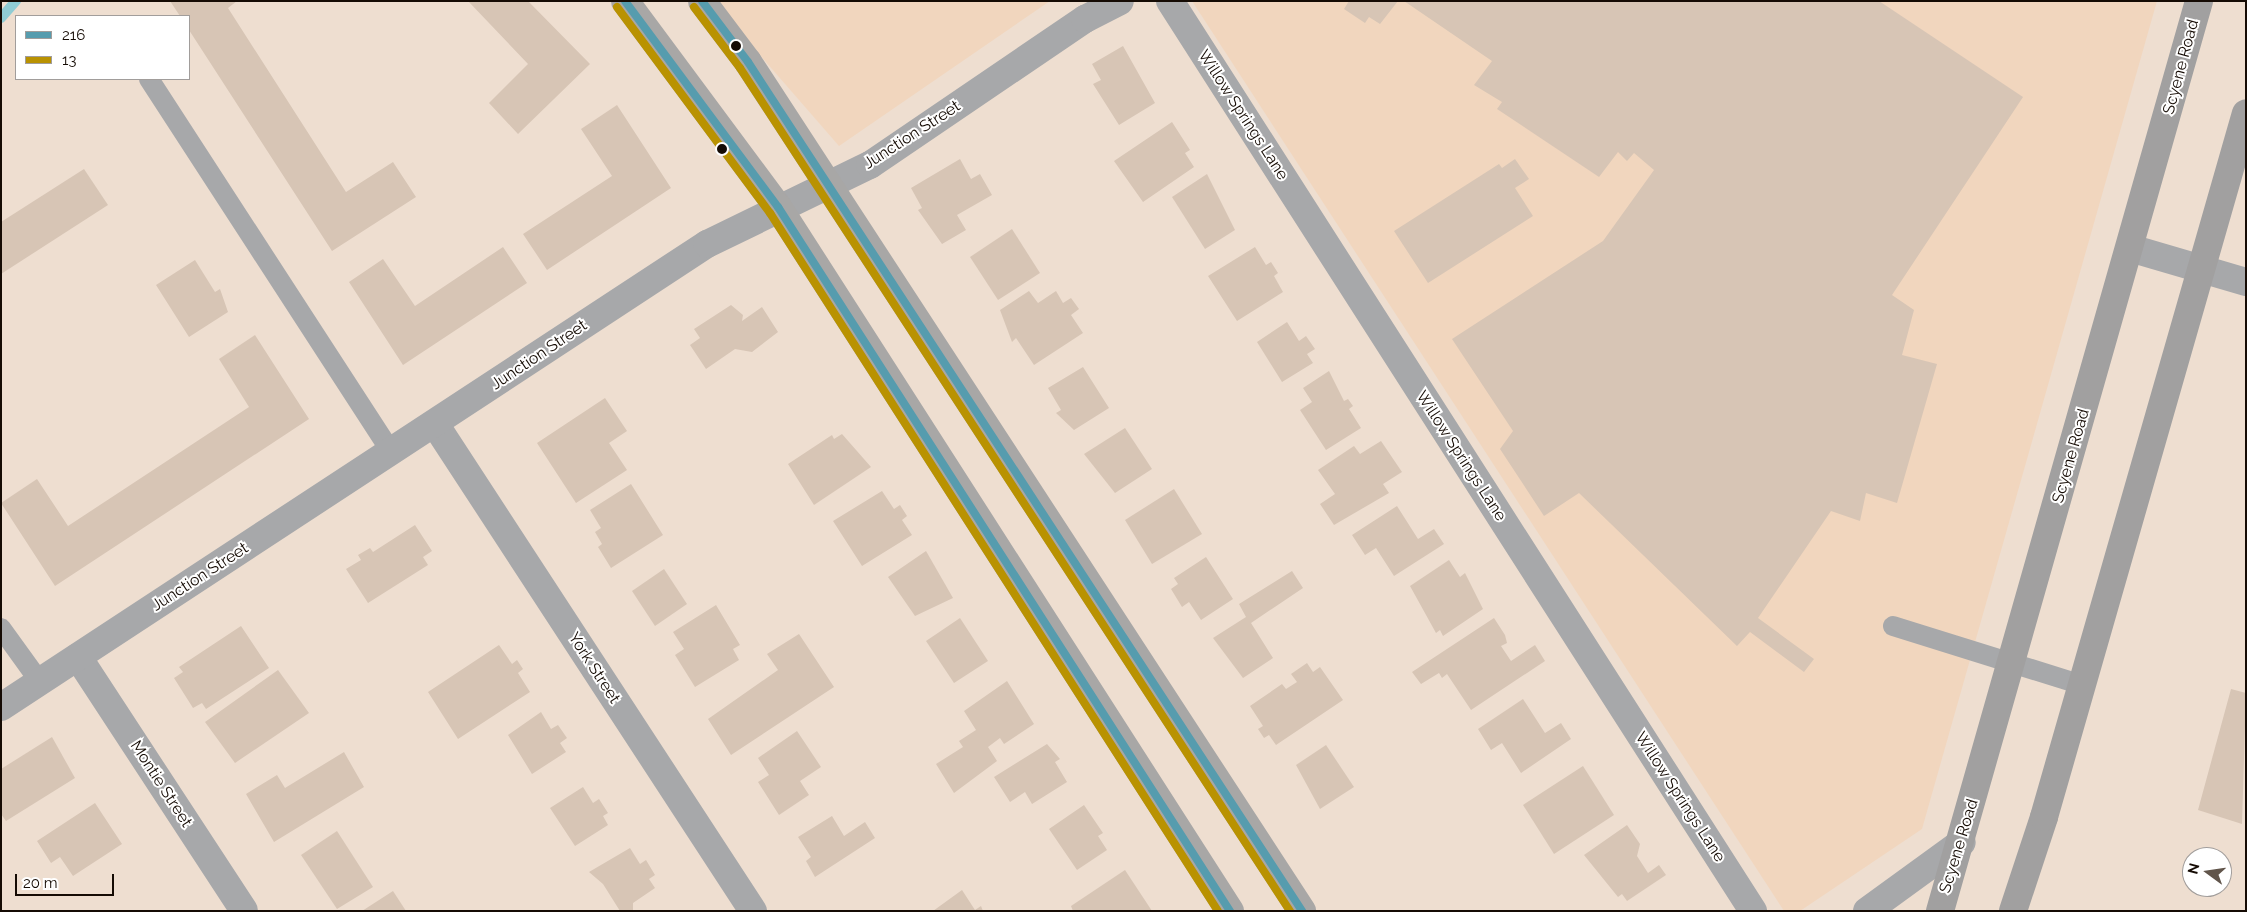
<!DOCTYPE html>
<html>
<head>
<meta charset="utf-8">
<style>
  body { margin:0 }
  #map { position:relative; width:2247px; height:912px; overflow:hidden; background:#eeded0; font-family:Raleway,sans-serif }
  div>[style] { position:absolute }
  .built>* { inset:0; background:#f1d6be }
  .stream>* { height:10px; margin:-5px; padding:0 5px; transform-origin:5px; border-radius:5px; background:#90ccd4 }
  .building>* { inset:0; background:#d7c5b5 }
  .service>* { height:20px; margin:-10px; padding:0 10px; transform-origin:10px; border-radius:10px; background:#a7a8aa }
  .minor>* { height:28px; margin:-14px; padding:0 14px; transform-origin:14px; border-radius:14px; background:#a7a8aa }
  .tertiary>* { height:28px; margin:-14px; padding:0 14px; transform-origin:14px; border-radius:14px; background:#a7a8aa }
  .secondary>* { height:28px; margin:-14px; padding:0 14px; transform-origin:14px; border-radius:14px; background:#a8a7a6 }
  .primary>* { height:28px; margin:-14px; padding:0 14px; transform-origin:14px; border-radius:14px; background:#a1a0a0 }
  .bus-1>* { height:8px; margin:-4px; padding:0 4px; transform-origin:4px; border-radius:4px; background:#569cae }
  .bus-2>* { height:8px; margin:-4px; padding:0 4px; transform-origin:4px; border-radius:4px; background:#b99201 }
  .dots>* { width:14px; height:14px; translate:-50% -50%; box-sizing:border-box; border:2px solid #fff; border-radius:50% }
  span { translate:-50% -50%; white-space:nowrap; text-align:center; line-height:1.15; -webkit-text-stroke:4px #fff; paint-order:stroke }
  .street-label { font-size:16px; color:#150b04 }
  .frame { position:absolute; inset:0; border:2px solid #150b04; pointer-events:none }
  .legend { position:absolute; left:15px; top:15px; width:175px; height:65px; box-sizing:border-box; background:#fff; border:1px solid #a19d9b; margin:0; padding:6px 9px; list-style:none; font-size:15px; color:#150b04 }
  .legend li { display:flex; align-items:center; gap:10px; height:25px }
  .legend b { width:25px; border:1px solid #a19d9b }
  .north { position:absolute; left:2182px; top:847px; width:50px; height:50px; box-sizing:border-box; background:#fff; border:1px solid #a19d9b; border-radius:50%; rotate:284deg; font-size:14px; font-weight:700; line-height:20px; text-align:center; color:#150b04 }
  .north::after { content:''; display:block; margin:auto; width:18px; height:22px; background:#61554b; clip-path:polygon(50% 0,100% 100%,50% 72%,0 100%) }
  .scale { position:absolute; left:15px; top:874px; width:99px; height:22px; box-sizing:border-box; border:2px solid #150b04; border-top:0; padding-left:6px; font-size:15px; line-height:18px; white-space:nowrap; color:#150b04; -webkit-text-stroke:4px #fff; paint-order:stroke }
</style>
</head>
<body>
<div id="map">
  <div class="built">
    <i style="clip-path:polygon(713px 1px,1050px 1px,839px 146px)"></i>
    <i style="clip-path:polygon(1192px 1px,2157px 1px,1922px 829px,1800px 911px,1784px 911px)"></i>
  </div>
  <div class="stream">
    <i style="left:1px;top:18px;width:23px;rotate:-49deg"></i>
  </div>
  <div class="building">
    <i style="clip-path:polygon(170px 1px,237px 1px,228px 8px,346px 192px,393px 162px,416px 197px,332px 251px,189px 30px,189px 16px,180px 16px)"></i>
    <i style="clip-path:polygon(468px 1px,528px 1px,590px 64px,518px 134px,489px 103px,528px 64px)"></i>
    <i style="clip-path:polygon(1349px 1px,1398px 1px,1380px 24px,1369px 17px,1365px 23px,1344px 9px)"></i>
    <i style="clip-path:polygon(1404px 1px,1879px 1px,2023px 97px,1892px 295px,1914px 310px,1902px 355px,1937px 364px,1897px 503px,1866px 493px,1860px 521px,1831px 511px,1758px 618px,1814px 659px,1804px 672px,1750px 632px,1737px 646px,1579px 493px,1544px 516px,1500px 449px,1513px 431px,1452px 339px,1603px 241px,1654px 170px,1634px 153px,1627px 161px,1618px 152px,1599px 177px,1497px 109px,1502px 102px,1474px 85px,1492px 61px)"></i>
    <i style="clip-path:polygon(1123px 46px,1155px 103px,1119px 125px,1093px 84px,1101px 80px,1092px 64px)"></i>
    <i style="clip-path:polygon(617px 105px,671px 188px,547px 270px,523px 234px,612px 176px,581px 129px)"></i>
    <i style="clip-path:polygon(1172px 122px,1190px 150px,1185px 153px,1194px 167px,1143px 202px,1114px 161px)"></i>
    <i style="clip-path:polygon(960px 159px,971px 179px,980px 174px,992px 195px,957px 215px,966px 230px,942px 244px,918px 210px,922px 208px,911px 188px)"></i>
    <i style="clip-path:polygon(1515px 159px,1529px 179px,1515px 188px,1533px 216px,1428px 283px,1394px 231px,1499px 164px,1502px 168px)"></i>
    <i style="clip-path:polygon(84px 169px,108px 205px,1px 274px,1px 222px)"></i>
    <i style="clip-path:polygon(1207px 174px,1235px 230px,1205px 249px,1172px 197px)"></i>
    <i style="clip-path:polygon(1012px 229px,1040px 273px,998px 300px,970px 257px)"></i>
    <i style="clip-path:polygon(503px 247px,527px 283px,403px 365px,349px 282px,383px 259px,415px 306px)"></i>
    <i style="clip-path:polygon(1255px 247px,1266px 265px,1271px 262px,1278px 273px,1274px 276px,1283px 292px,1237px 321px,1208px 276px)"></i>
    <i style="clip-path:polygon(195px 260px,215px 292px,220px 289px,228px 312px,189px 337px,156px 285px)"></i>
    <i style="clip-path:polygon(1029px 291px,1038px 303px,1056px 291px,1063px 303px,1071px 298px,1079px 309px,1071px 315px,1083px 333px,1034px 365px,1016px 338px,1012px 342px,1000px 310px)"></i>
    <i style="clip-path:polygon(731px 305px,743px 315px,742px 321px,762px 307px,778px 332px,752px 352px,735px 349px,706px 369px,690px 345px,700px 338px,694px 329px)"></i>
    <i style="clip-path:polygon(1287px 322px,1299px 341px,1306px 336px,1315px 349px,1307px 354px,1313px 363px,1282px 382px,1257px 342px)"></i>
    <i style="clip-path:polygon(255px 335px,309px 419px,55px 586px,1px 503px,37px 479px,68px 526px,249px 407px,219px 359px)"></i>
    <i style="clip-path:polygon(1083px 367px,1109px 408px,1074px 430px,1056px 413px,1061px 410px,1048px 388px)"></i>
    <i style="clip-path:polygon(1329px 371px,1344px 401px,1348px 399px,1353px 406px,1349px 409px,1361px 428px,1326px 450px,1300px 410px,1312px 402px,1303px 388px)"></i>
    <i style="clip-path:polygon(605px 398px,627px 431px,609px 443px,627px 470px,576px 503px,537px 443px)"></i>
    <i style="clip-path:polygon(1125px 428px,1152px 469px,1115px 493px,1084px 454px)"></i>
    <i style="clip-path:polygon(842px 434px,871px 467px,814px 505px,788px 464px,832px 435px,834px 439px)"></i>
    <i style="clip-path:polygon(1381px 441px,1402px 472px,1383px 484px,1389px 493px,1334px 525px,1320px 504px,1335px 494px,1318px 470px,1354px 446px,1360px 454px)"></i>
    <i style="clip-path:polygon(631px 484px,663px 535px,611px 568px,598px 547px,602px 544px,595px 532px,601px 528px,590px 510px)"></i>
    <i style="clip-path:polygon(1174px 489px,1202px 534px,1152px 564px,1125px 520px)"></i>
    <i style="clip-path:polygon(882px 491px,894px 509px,900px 505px,907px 516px,902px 520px,912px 535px,862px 566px,833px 521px)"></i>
    <i style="clip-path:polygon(1397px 506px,1418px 539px,1434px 529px,1444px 544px,1394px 576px,1376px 548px,1365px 555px,1352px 535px)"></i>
    <i style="clip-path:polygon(415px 525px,432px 551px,423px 557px,428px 565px,368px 603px,346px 569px,361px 560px,358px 555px,370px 548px,373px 552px)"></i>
    <i style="clip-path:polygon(926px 551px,953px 598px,915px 616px,888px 577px)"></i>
    <i style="clip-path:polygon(1206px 557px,1233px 599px,1201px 620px,1189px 602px,1182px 607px,1171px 589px,1178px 584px,1174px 578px)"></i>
    <i style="clip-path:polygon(1449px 560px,1460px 577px,1465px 573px,1483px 609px,1443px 636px,1440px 630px,1436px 633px,1410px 586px)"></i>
    <i style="clip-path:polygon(664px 569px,687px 604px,655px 626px,632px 591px)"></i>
    <i style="clip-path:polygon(1292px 571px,1303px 588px,1251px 623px,1273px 658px,1243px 678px,1213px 638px,1246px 617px,1239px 604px)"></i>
    <i style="clip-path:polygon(716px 605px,740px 645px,733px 649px,739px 660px,695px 687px,675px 655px,684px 649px,673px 632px)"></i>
    <i style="clip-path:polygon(960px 618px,988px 661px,954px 683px,926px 641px)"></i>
    <i style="clip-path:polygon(1494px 618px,1505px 635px,1507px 643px,1501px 646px,1511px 661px,1535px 645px,1545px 661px,1471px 710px,1447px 674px,1442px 678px,1439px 673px,1421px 684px,1412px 672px)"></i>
    <i style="clip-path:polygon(241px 626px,269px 668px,206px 709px,202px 703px,193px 708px,174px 678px,183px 672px,179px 667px)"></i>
    <i style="clip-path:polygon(799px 634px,834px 687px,731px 755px,708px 719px,778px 670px,767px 654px)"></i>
    <i style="clip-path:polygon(499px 645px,512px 664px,517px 660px,523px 669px,518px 673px,530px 692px,458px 739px,428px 692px)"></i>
    <i style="clip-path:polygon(1307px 663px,1313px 672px,1320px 667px,1343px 700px,1276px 745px,1269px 735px,1264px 738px,1258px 729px,1263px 726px,1250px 706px,1282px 684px,1286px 689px,1297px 682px,1291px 674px)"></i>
    <i style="clip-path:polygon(278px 670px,309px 713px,235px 763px,205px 722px)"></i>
    <i style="clip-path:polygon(1007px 681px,1034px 724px,1004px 744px,1000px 738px,988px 747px,997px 761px,954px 793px,936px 764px,963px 747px,959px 741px,976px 730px,964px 711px)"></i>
    <i style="clip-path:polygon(2231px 689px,2246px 693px,2242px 824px,2198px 810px)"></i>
    <i style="clip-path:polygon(1523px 699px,1545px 733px,1561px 723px,1571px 739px,1521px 773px,1502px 743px,1491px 750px,1478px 729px)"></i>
    <i style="clip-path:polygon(541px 712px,551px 729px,558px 725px,567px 738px,560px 743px,566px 752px,532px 774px,508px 735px)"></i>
    <i style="clip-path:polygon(797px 731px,821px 767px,800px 781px,809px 795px,779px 815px,758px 782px,769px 775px,758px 758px)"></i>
    <i style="clip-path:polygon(52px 737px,75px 778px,6px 821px,1px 814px,1px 769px)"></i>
    <i style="clip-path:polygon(1047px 744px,1060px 759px,1055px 762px,1067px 782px,1032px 804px,1025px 792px,1010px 802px,994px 777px)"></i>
    <i style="clip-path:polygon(1326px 745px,1354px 787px,1320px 809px,1296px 765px)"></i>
    <i style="clip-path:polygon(344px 752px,364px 787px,274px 842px,246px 794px,277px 775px,285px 788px)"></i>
    <i style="clip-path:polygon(1583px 766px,1614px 815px,1554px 854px,1523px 805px)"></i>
    <i style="clip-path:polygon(583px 787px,593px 803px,599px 799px,608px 813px,603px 816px,608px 825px,575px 846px,550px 808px)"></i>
    <i style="clip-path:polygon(95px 803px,122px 844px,73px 876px,60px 857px,51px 863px,37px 841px)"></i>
    <i style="clip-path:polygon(1084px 805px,1103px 833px,1098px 836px,1107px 850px,1077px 870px,1049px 829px)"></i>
    <i style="clip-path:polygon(832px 816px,844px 836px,865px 822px,875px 838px,815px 877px,806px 861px,811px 857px,798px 837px)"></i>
    <i style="clip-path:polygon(1627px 825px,1640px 844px,1637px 856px,1648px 873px,1659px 865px,1666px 875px,1627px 901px,1622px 894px,1618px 897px,1584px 855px)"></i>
    <i style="clip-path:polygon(337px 831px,373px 887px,337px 909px,301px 855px)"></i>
    <i style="clip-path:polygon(630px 848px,640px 864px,646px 860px,655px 875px,649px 879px,655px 888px,633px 903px,633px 911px,620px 911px,603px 884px,589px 872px)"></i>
    <i style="clip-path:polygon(1125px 870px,1152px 911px,1073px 911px,1071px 906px)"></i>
    <i style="clip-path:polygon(962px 890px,975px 910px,981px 906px,983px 911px,933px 911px)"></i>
    <i style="clip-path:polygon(393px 891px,406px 911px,362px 911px)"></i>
  </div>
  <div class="service">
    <i style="left:149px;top:79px;width:445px;rotate:57deg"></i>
    <i style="left:1893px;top:626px;width:199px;rotate:17.3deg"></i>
    <i style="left:1px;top:628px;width:67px;rotate:54.2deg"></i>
  </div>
  <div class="minor">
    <i style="left:1170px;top:1px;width:1081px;rotate:57.35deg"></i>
    <i style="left:2130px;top:248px;width:121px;rotate:16.3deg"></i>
    <i style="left:435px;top:424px;width:582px;rotate:56.86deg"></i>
    <i style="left:78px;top:657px;width:303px;rotate:56.8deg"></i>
    <i style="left:1px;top:707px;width:844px;rotate:-33.26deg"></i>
    <i style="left:707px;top:244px;width:181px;rotate:-25.9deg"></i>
    <i style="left:870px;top:165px;width:260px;rotate:-34.2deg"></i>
    <i style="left:1085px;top:19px;width:39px;rotate:-27deg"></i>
  </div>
  <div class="tertiary">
    <i style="left:1867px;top:911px;width:117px;rotate:-36deg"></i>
  </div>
  <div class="secondary">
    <i style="left:625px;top:1px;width:257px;rotate:53.4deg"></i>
    <i style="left:778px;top:207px;width:837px;rotate:57.3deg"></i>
    <i style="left:702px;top:1px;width:76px;rotate:53deg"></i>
    <i style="left:748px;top:62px;width:1014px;rotate:56.87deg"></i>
  </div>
  <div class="primary">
    <i style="left:1940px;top:911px;width:946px;rotate:-74.11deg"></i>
    <i style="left:2013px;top:911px;width:99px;rotate:-71.7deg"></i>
    <i style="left:2044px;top:817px;width:732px;rotate:-73.99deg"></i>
  </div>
  <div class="bus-1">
    <i style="left:625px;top:1px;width:257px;rotate:53.4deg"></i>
    <i style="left:778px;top:207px;width:837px;rotate:57.3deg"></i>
    <i style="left:702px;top:1px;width:76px;rotate:53deg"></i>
    <i style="left:748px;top:62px;width:1014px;rotate:56.87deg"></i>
  </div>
  <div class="bus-2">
    <i style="left:617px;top:7px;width:257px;rotate:53.4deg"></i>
    <i style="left:770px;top:213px;width:829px;rotate:57.31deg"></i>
    <i style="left:694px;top:7px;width:76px;rotate:53deg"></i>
    <i style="left:740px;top:68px;width:1007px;rotate:56.88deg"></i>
  </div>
  <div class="dots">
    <i style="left:736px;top:46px;background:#150b04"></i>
    <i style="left:722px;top:149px;background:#150b04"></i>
  </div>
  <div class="street-label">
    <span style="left:2181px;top:67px;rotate:-75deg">Scyene Road</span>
    <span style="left:1243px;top:115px;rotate:57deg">Willow Springs Lane</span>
    <span style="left:912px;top:135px;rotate:-33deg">Junction Street</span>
    <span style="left:539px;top:355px;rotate:-34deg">Junction Street</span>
    <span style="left:1461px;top:456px;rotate:57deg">Willow Springs Lane</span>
    <span style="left:2071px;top:456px;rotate:-74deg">Scyene Road</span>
    <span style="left:200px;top:577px;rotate:-33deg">Junction Street</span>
    <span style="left:594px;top:668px;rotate:57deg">York Street</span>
    <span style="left:161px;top:784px;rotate:57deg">Montie Street</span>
    <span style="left:1680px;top:797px;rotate:57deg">Willow Springs Lane</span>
    <span style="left:1959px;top:846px;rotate:-73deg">Scyene Road</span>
  </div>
  <div class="frame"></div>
  <ul class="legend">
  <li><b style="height:6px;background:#569cae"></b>216</li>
  <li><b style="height:6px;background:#b99201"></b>13</li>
  </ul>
  <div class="north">N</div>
  <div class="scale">20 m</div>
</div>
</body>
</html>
